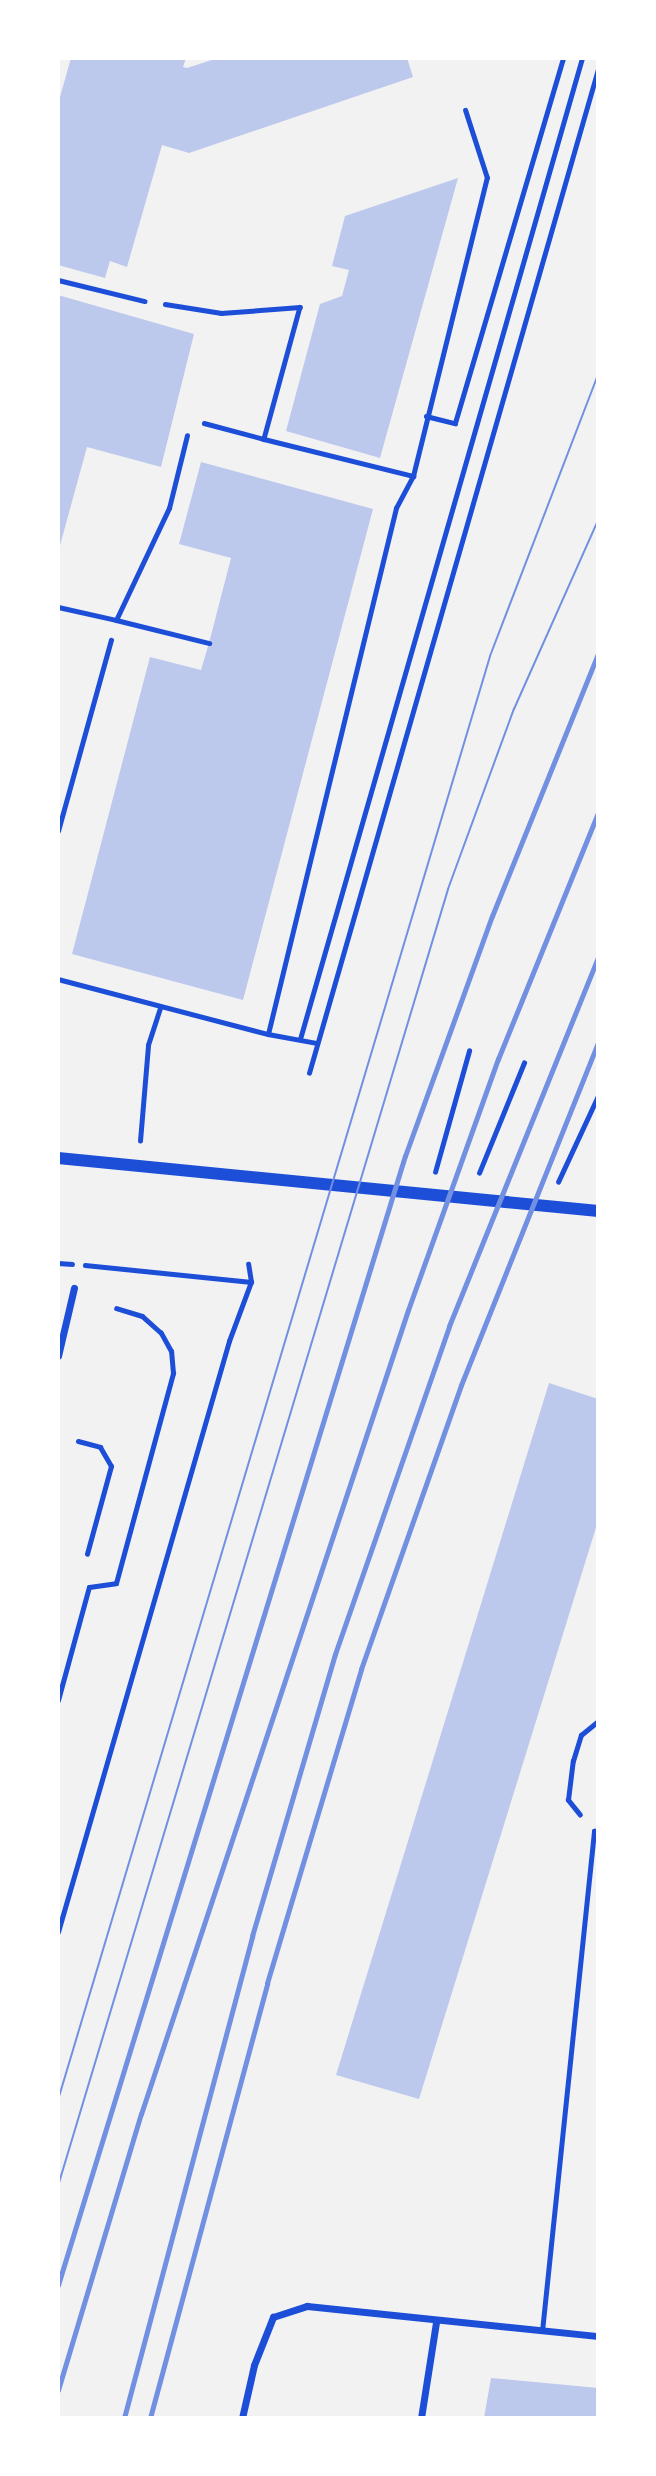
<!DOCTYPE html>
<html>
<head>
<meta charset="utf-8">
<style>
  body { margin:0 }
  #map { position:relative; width:656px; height:2476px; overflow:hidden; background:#f2f2f2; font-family:Inter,sans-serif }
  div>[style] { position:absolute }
  .building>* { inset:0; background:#bdc9ec }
  .path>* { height:4.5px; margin:-2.25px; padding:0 2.25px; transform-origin:2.25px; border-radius:2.25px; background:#1d4ed8 }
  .service>* { height:5px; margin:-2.5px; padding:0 2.5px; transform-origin:2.5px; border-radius:2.5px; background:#1d4ed8 }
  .minor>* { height:7px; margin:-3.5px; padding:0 3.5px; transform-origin:3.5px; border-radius:3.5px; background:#1d4ed8 }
  .tertiary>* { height:12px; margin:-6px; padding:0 6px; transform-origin:6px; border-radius:6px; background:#1d4ed8 }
  .tram>* { height:2px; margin:-1px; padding:0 1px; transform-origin:1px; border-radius:1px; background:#7290e2 }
  .rail>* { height:5px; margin:-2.5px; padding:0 2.5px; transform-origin:2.5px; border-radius:2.5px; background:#7290e2 }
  span { translate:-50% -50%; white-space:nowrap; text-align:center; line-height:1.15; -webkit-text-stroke:7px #fff; paint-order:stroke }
  .frame { position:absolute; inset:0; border:60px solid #fff; pointer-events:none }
</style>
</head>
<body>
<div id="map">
  <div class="building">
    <i style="clip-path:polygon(71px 58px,186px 58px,183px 67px,187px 68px,218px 58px,407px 58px,413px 77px,189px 153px,162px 145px,127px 267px,110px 261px,105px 278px,58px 265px,58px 104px)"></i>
    <i style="clip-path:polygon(458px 178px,380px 458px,286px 431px,320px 304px,342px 296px,349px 270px,332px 266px,345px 216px)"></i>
    <i style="clip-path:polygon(58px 295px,194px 334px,161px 467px,87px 447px,59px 549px)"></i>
    <i style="clip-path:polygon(201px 462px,373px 509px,243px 1000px,72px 954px,150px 657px,201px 670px,209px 643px,231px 558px,179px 544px)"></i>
    <i style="clip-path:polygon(549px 1383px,598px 1399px,598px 1521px,419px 2099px,336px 2075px)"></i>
    <i style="clip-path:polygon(491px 2378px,598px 2388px,598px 2418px,484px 2418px)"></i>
  </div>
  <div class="path">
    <i style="left:165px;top:304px;width:57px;rotate:9.1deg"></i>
    <i style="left:221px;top:313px;width:79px;rotate:-4.3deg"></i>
    <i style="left:300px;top:307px;width:137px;rotate:105.3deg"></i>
    <i style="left:264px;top:439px;width:154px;rotate:13.9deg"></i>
    <i style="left:426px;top:416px;width:30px;rotate:14deg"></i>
    <i style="left:455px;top:423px;width:381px;rotate:-73.5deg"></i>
    <i style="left:204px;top:423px;width:62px;rotate:14.9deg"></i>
    <i style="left:58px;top:831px;width:198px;rotate:-74.5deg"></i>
    <i style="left:58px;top:979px;width:217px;rotate:14.7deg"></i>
    <i style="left:268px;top:1034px;width:50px;rotate:10.4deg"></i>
    <i style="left:268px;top:1034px;width:541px;rotate:-76.32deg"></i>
    <i style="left:396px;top:508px;width:36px;rotate:-62deg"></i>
    <i style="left:413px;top:476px;width:307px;rotate:-76.1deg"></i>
    <i style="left:487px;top:178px;width:71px;rotate:-107.9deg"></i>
    <i style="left:300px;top:1039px;width:1021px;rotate:-73.96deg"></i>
    <i style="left:309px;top:1073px;width:1045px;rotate:-73.94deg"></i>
    <i style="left:140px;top:1141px;width:96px;rotate:-85.2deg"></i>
    <i style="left:148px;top:1045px;width:39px;rotate:-72deg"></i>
    <i style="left:435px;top:1172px;width:126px;rotate:-74.3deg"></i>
    <i style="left:479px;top:1173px;width:119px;rotate:-67.8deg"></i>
    <i style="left:558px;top:1182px;width:95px;rotate:-65.1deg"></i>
    <i style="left:58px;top:1263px;width:14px;rotate:4deg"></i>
    <i style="left:85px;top:1265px;width:167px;rotate:5.8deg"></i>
    <i style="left:580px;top:1815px;width:19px;rotate:-129deg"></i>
    <i style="left:568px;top:1800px;width:39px;rotate:-83deg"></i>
    <i style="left:573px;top:1761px;width:27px;rotate:-73deg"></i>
    <i style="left:581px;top:1735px;width:22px;rotate:-39deg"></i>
    <i style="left:58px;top:1932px;width:615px;rotate:-73.86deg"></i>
    <i style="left:229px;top:1341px;width:63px;rotate:-69.6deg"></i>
    <i style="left:251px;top:1282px;width:18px;rotate:-99deg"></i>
  </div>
  <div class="service">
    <i style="left:58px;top:280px;width:89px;rotate:13.7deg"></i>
    <i style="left:58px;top:607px;width:59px;rotate:12.6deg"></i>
    <i style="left:116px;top:620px;width:124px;rotate:-64.7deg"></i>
    <i style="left:169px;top:508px;width:75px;rotate:-76.1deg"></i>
    <i style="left:116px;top:620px;width:96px;rotate:13.9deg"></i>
    <i style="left:78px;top:1441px;width:23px;rotate:15deg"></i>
    <i style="left:100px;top:1447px;width:22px;rotate:60deg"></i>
    <i style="left:111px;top:1466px;width:91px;rotate:105.3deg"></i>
    <i style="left:58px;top:1700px;width:117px;rotate:-74.7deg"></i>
    <i style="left:89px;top:1587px;width:27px;rotate:-8deg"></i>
    <i style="left:116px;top:1583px;width:218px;rotate:-74.8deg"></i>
    <i style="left:173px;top:1373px;width:22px;rotate:-95deg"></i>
    <i style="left:171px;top:1351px;width:21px;rotate:-119deg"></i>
    <i style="left:161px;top:1333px;width:25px;rotate:-138deg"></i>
    <i style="left:142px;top:1316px;width:27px;rotate:-163deg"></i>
    <i style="left:542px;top:2331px;width:503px;rotate:-84.06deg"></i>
    <i style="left:594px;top:1831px;width:4px;rotate:-14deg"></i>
  </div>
  <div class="minor">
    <i style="left:58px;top:1356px;width:70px;rotate:-76.8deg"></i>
    <i style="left:242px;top:2418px;width:54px;rotate:-77.2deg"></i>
    <i style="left:254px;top:2365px;width:52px;rotate:-68.4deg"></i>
    <i style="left:273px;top:2317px;width:36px;rotate:-18deg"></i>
    <i style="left:307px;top:2306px;width:293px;rotate:5.9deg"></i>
    <i style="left:421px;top:2418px;width:97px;rotate:-81.1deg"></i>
  </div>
  <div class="tertiary">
    <i style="left:58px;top:1158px;width:543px;rotate:5.61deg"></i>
  </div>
  <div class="tram">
    <i style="left:58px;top:2100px;width:1507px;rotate:-73.34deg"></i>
    <i style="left:490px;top:656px;width:301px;rotate:-69deg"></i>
    <i style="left:58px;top:2186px;width:1354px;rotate:-73.26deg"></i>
    <i style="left:448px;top:889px;width:192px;rotate:-69.9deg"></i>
    <i style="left:514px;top:709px;width:207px;rotate:-66deg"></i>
  </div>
  <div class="rail">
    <i style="left:58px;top:2285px;width:1181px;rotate:-72.92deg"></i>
    <i style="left:405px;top:1156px;width:255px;rotate:-70.1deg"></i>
    <i style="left:492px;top:916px;width:284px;rotate:-68deg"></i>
    <i style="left:58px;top:2390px;width:288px;rotate:-73.3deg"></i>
    <i style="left:141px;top:2114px;width:847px;rotate:-71.63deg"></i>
    <i style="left:408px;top:1310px;width:267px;rotate:-70.3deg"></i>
    <i style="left:498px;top:1059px;width:266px;rotate:-67.9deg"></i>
    <i style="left:124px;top:2418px;width:499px;rotate:-75.1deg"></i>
    <i style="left:252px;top:1936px;width:294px;rotate:-73.6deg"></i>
    <i style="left:335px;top:1654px;width:347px;rotate:-70.8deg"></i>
    <i style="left:449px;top:1326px;width:397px;rotate:-68deg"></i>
    <i style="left:150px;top:2418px;width:450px;rotate:-74.9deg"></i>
    <i style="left:267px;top:1983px;width:328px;rotate:-73.3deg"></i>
    <i style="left:361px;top:1669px;width:301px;rotate:-70.6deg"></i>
    <i style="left:461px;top:1385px;width:369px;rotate:-68.2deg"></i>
  </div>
  <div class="frame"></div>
</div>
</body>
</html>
